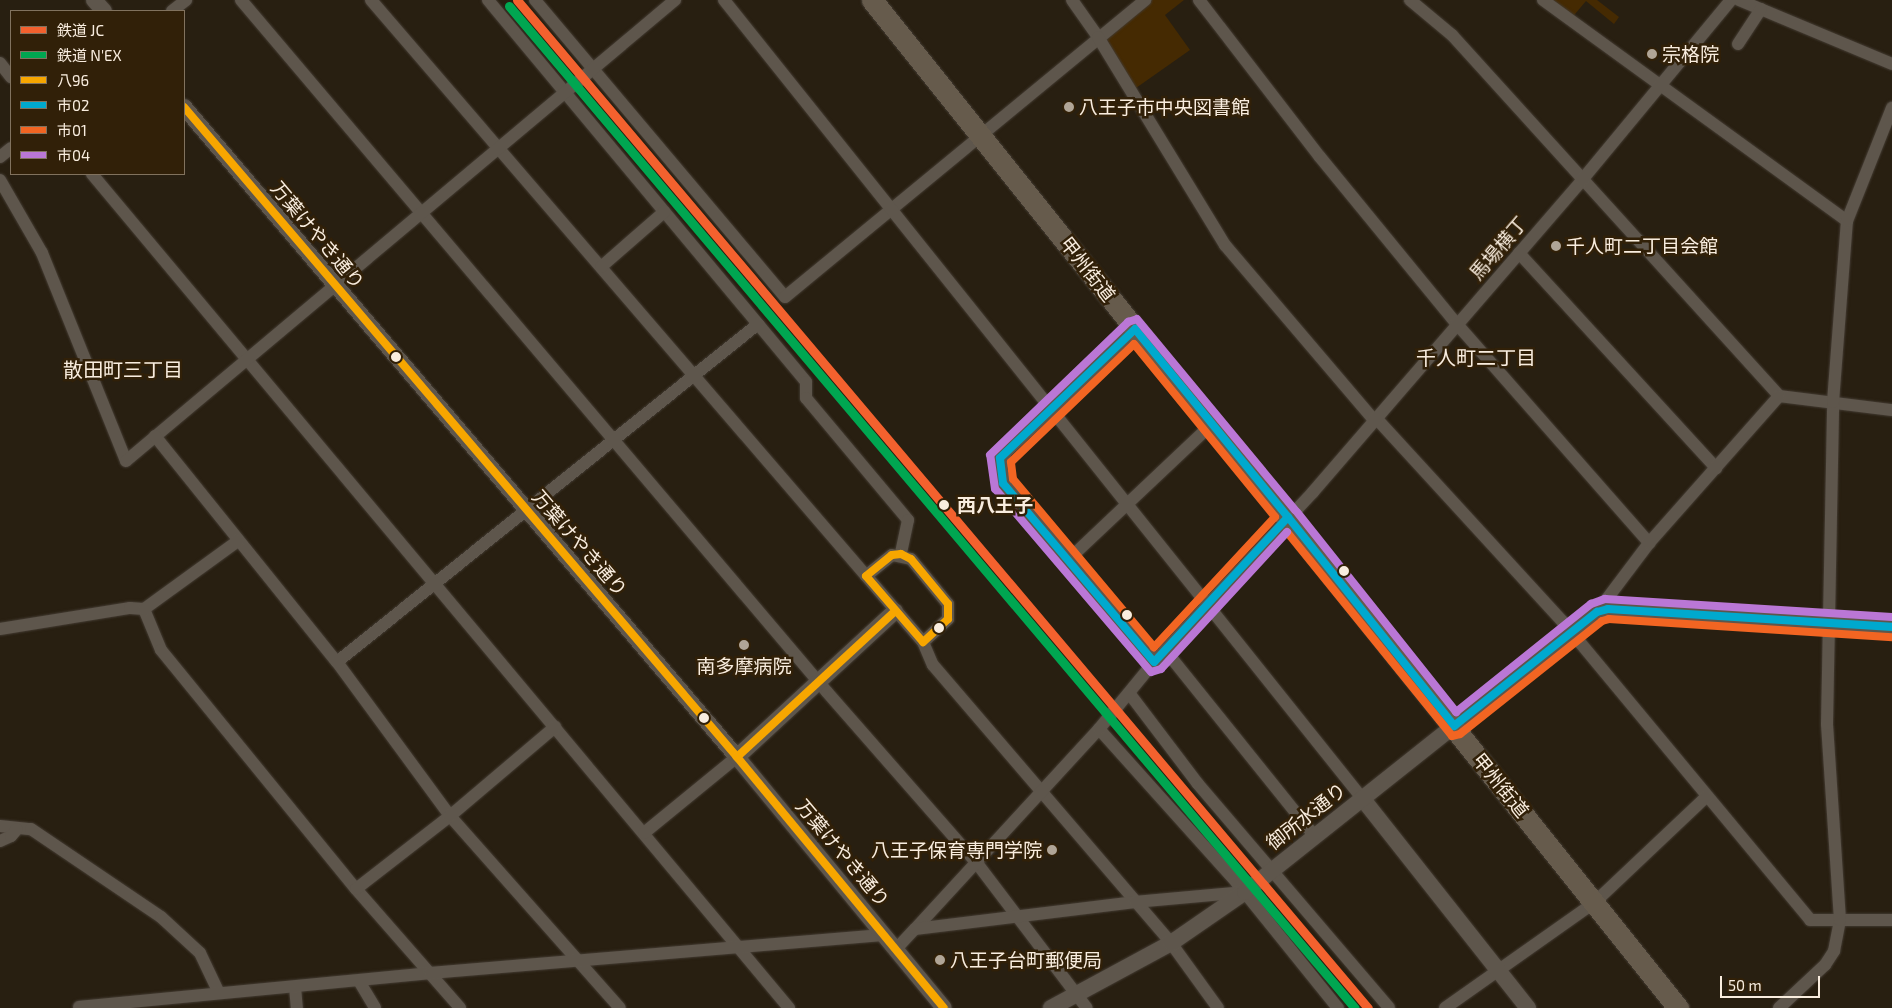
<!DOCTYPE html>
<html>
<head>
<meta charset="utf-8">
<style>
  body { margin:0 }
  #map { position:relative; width:1892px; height:1008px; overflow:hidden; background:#281f11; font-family:"Exo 2","Noto Sans JP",sans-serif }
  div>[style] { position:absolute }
  .green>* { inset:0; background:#452a02 }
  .roads { filter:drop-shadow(0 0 1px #433b32) drop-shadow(0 0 1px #433b32) }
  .minor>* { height:12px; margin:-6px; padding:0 6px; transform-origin:6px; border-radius:6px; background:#5e564c }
  .tertiary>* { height:16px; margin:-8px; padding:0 8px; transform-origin:8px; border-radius:8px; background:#5e564c }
  .trunk>* { height:21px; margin:-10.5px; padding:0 10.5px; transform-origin:10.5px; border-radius:10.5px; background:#665b4c }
  .bus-1>* { height:8px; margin:-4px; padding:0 4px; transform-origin:4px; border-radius:4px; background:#f7a600 }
  .bus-2>* { height:8px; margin:-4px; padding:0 4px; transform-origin:4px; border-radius:4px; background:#00a9ce }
  .bus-3>* { height:8px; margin:-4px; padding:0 4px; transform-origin:4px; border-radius:4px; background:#f26522 }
  .bus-4>* { height:8px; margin:-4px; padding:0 4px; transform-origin:4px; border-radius:4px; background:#ba77d6 }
  .rail-1>* { height:9px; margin:-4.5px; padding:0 4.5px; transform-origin:4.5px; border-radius:4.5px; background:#f3612e }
  .rail-2>* { height:9px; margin:-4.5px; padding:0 4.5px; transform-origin:4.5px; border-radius:4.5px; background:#00a651 }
  .dots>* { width:14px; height:14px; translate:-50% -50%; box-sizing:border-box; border:2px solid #312008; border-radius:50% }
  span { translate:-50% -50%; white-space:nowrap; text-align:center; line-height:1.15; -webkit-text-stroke:5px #312008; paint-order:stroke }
  .poi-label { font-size:19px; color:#f9eddf }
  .left { translate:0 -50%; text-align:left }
  .right { translate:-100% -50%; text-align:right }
  .street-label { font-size:19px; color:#f9eddf }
  .stop-label { font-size:19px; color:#f9eddf; font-weight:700 }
  .neighbourhood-label { font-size:20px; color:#f9eddf }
  .legend { position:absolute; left:10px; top:10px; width:175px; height:165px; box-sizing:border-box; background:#312008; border:1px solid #81725e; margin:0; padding:6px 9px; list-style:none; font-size:15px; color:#f9eddf }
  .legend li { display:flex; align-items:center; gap:10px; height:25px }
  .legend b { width:25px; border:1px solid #81725e }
  .scale { position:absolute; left:1720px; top:976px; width:100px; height:22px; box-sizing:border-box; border:2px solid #f9eddf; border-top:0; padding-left:6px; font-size:15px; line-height:18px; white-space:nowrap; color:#f9eddf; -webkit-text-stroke:4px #312008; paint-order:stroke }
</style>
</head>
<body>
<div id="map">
  <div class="green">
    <i style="clip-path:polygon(1152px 0,1184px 0,1165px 15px,1190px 50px,1136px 88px,1105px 37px)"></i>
    <i style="clip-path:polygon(1543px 0,1597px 0,1619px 17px,1614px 24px,1586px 1px,1570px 20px)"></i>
  </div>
  <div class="roads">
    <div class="minor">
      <i style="left:241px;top:0;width:907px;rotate:49.74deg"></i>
      <i style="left:827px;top:692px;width:226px;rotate:48.8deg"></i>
      <i style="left:976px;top:862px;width:183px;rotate:52.8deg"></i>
      <i style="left:371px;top:0;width:847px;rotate:49.31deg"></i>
      <i style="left:923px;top:642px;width:25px;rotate:67deg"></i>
      <i style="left:933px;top:665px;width:366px;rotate:49.4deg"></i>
      <i style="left:1171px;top:943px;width:80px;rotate:54.1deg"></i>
      <i style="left:488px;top:0;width:497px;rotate:50.2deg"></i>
      <i style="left:806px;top:382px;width:16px;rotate:90deg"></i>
      <i style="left:806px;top:398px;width:159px;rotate:50.1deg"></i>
      <i style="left:908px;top:520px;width:35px;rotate:102deg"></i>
      <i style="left:535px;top:0;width:388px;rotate:49.9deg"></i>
      <i style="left:785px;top:297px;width:467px;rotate:-39.5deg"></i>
      <i style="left:724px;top:0;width:1022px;rotate:51.36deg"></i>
      <i style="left:1072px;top:0;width:45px;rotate:54.9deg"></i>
      <i style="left:1098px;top:37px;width:244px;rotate:58.6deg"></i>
      <i style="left:1225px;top:245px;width:230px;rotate:49.6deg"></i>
      <i style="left:1199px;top:0;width:198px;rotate:52.4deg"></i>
      <i style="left:1320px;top:157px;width:215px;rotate:50.7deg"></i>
      <i style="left:1456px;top:323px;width:293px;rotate:48.7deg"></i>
      <i style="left:1410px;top:0;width:55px;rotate:39.8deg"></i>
      <i style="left:1452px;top:35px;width:487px;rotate:47.8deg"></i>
      <i style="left:1779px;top:396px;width:114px;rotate:7.1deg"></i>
      <i style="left:1543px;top:0;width:376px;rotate:36deg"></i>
      <i style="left:1739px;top:0;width:166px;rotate:22.7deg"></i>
      <i style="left:172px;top:11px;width:18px;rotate:-38deg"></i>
      <i style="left:1738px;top:44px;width:42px;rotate:-56.7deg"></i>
      <i style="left:0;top:63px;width:18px;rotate:52deg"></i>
      <i style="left:0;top:157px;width:14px;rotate:-39deg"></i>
      <i style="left:92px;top:174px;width:1087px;rotate:50.11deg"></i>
      <i style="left:0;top:180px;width:84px;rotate:60.1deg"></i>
      <i style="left:42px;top:253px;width:224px;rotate:68deg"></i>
      <i style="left:126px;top:461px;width:717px;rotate:-40.02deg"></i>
      <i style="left:1519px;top:253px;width:292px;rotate:47.5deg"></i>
      <i style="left:601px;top:267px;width:84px;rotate:-41.1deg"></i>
      <i style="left:1376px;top:418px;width:277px;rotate:47.5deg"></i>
      <i style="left:1563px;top:622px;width:387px;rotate:50.3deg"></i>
      <i style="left:1810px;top:920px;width:82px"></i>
      <i style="left:155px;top:436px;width:290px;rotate:51.2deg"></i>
      <i style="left:337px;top:662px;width:191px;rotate:53.7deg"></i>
      <i style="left:450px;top:816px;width:256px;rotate:48.5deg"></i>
      <i style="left:1068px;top:560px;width:199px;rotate:-43.4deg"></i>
      <i style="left:866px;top:576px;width:33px;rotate:-39deg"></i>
      <i style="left:892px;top:555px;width:19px;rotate:12deg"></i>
      <i style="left:911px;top:559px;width:58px;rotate:50.6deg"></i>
      <i style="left:948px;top:604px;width:15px;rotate:90deg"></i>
      <i style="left:948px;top:619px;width:34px;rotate:137deg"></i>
      <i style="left:144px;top:609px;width:44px;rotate:67.5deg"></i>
      <i style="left:161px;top:650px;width:308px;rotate:50.8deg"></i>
      <i style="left:356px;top:889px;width:158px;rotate:48.8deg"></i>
      <i style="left:1597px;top:612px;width:86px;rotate:-53deg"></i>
      <i style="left:1649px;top:543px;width:196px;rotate:-48.5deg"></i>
      <i style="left:0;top:629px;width:132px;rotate:-9.2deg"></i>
      <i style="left:130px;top:608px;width:14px;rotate:4deg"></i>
      <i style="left:144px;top:609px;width:116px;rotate:-35.9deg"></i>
      <i style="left:1165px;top:650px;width:238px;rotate:51.2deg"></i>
      <i style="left:337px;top:662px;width:540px;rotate:-38.76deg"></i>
      <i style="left:1129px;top:693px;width:114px;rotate:52.8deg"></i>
      <i style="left:1198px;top:784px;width:294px;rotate:49.5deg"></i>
      <i style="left:1099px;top:729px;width:207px;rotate:48.1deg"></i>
      <i style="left:1237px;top:883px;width:161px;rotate:51.1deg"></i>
      <i style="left:0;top:826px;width:31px;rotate:6deg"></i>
      <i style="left:31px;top:829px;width:157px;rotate:34.1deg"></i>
      <i style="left:161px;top:917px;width:53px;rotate:42.7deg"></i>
      <i style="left:200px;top:953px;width:44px;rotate:64.6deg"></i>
      <i style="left:644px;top:833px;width:120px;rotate:-39.3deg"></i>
      <i style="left:0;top:841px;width:12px;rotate:-24deg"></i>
      <i style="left:11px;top:836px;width:9px;rotate:-49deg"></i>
      <i style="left:356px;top:889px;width:119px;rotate:-37.8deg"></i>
      <i style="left:450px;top:816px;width:138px;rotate:-40.3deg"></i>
      <i style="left:915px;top:929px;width:272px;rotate:-47.4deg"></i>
      <i style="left:1099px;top:729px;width:87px;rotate:-50.6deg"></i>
      <i style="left:1154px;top:662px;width:233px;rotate:-46.9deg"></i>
      <i style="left:1313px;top:492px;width:412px;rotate:-49.2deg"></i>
      <i style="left:1582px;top:180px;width:234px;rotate:-50.4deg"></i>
      <i style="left:897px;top:948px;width:26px;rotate:-47deg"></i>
      <i style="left:915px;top:929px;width:222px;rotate:-7deg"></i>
      <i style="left:1135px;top:902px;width:110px;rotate:-5.2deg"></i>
      <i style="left:359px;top:981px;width:31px;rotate:59deg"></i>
      <i style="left:295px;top:987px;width:21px;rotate:85deg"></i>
      <i style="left:79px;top:1007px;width:353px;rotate:-5.5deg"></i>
      <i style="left:430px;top:973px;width:457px;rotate:-4.8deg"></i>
      <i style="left:1445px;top:1008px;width:184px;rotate:-35.2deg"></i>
      <i style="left:1595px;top:902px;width:153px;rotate:-43.4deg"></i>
      <i style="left:1779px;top:1008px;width:63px;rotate:-43.1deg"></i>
      <i style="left:1825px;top:965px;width:17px;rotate:-57deg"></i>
      <i style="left:1834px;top:951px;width:32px;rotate:-79deg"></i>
      <i style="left:1840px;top:920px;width:196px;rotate:-93.8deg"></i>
      <i style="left:1827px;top:724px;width:322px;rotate:-88.9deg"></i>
      <i style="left:1833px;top:402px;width:182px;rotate:-85.6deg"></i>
      <i style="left:1847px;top:221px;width:122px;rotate:-68.3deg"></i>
    </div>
    <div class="tertiary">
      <i style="left:94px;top:0;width:15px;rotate:48deg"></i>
      <i style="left:184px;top:107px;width:853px;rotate:49.61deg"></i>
      <i style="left:737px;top:757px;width:325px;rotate:50.5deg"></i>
      <i style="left:1135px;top:329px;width:179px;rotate:137deg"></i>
      <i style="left:1004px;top:451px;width:18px;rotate:106deg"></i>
      <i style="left:999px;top:468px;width:16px;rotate:75deg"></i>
      <i style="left:1003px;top:483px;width:234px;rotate:49.8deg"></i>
      <i style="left:737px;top:757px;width:215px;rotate:-42.7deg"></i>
      <i style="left:1362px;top:798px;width:268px;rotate:51.7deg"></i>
      <i style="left:1051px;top:1008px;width:136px;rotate:-28.4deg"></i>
      <i style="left:1171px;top:943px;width:90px;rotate:-34.6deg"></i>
      <i style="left:1245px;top:892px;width:450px;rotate:-38.5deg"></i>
      <i style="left:1597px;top:612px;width:22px;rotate:-8deg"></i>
      <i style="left:1619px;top:609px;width:274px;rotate:3.8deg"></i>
    </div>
    <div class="trunk">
      <i style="left:872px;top:0;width:1291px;rotate:51.35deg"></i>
    </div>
  </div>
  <div class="bus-1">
    <i style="left:184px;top:107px;width:853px;rotate:49.61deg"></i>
    <i style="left:737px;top:757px;width:325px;rotate:50.5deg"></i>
    <i style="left:901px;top:554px;width:11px;rotate:27deg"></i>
    <i style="left:911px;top:559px;width:58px;rotate:50.6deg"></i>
    <i style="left:948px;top:604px;width:15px;rotate:90deg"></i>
    <i style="left:948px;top:619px;width:34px;rotate:137deg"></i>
    <i style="left:923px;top:642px;width:87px;rotate:-130.8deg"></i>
    <i style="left:866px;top:576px;width:33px;rotate:-39deg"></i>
    <i style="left:892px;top:555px;width:9px;rotate:-6deg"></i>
    <i style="left:737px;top:757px;width:215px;rotate:-42.7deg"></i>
  </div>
  <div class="bus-2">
    <i style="left:1135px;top:329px;width:242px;rotate:50.9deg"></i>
    <i style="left:1288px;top:517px;width:197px;rotate:132.7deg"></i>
    <i style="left:1154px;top:662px;width:234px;rotate:-130.2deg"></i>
    <i style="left:1003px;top:483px;width:25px;rotate:-97deg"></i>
    <i style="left:1000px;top:458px;width:187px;rotate:-43.7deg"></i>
    <i style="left:1288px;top:517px;width:267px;rotate:51.5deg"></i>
    <i style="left:1454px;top:726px;width:183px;rotate:-38.6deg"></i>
    <i style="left:1597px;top:612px;width:11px;rotate:-15deg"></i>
    <i style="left:1608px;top:609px;width:285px;rotate:3.6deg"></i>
  </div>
  <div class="bus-3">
    <i style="left:1134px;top:344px;width:223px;rotate:50.8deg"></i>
    <i style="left:1275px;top:517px;width:178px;rotate:132.9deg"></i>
    <i style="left:1154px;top:647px;width:219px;rotate:-130deg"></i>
    <i style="left:1013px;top:479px;width:17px;rotate:-97deg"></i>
    <i style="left:1011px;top:462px;width:170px;rotate:-43.8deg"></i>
    <i style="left:1287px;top:532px;width:262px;rotate:51deg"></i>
    <i style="left:1452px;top:736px;width:8px;rotate:-14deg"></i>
    <i style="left:1460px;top:734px;width:181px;rotate:-38.5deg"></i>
    <i style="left:1602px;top:621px;width:7px;rotate:-16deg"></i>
    <i style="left:1609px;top:619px;width:283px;rotate:3.7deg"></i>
  </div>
  <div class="bus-4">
    <i style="left:1297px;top:512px;width:256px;rotate:51.5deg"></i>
    <i style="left:1456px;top:712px;width:173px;rotate:-38.7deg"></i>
    <i style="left:1591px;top:604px;width:15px;rotate:-20deg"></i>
    <i style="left:1605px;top:599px;width:288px;rotate:3.6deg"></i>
    <i style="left:1287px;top:532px;width:186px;rotate:132.6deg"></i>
    <i style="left:1161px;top:669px;width:10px;rotate:163deg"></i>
    <i style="left:1151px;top:672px;width:240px;rotate:-130.4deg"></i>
    <i style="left:995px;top:489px;width:34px;rotate:-98deg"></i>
    <i style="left:990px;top:455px;width:192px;rotate:-43.9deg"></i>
    <i style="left:1128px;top:322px;width:9px;rotate:-18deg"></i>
    <i style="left:1137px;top:319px;width:248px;rotate:50.4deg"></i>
  </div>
  <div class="rail-1">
    <i style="left:517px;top:0;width:1319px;rotate:49.83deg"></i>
  </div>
  <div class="rail-2">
    <i style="left:509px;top:6px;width:1311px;rotate:49.83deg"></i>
  </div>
  <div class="dots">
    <i style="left:1652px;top:54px;background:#b0a597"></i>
    <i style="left:1069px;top:107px;background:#b0a597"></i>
    <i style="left:1556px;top:246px;background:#b0a597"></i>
    <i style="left:396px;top:357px;background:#f9eddf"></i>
    <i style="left:944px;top:505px;background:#f9eddf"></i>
    <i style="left:1344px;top:571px;background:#f9eddf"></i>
    <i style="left:1127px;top:615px;background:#f9eddf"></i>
    <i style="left:939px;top:628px;background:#f9eddf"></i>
    <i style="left:744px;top:645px;background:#b0a597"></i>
    <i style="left:704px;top:718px;background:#f9eddf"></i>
    <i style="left:1052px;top:850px;background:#b0a597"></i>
    <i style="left:940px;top:960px;background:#b0a597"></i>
  </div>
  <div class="poi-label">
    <span class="left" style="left:1662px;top:54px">宗格院</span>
    <span class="left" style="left:1079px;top:107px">八王子市中央図書館</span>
    <span class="left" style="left:1566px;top:246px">千人町二丁目会館</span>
    <span style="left:744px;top:666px">南多摩病院</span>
    <span class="right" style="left:1042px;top:850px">八王子保育専門学院</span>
    <span class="left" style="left:950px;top:960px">八王子台町郵便局</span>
  </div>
  <div class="street-label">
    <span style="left:318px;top:235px;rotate:50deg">万葉けやき通り</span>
    <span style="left:1498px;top:248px;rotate:-49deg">馬場横丁</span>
    <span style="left:1088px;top:269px;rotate:52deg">甲州街道</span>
    <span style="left:580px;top:543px;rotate:49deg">万葉けやき通り</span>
    <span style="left:1501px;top:785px;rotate:51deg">甲州街道</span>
    <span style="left:1306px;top:816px;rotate:-38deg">御所水通り</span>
    <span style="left:843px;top:853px;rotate:50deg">万葉けやき通り</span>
  </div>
  <div class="stop-label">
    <span class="left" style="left:957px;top:505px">西八王子</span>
  </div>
  <div class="neighbourhood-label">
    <span style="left:1476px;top:357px">千人町二丁目</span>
    <span style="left:123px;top:369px">散田町三丁目</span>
  </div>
  <ul class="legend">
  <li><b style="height:6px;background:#f3612e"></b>鉄道 JC</li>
  <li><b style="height:6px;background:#00a651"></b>鉄道 N'EX</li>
  <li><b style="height:6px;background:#f7a600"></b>八96</li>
  <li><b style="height:6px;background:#00a9ce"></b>市02</li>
  <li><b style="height:6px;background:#f26522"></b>市01</li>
  <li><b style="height:6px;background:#ba77d6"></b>市04</li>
  </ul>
  <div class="scale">50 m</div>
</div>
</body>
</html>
